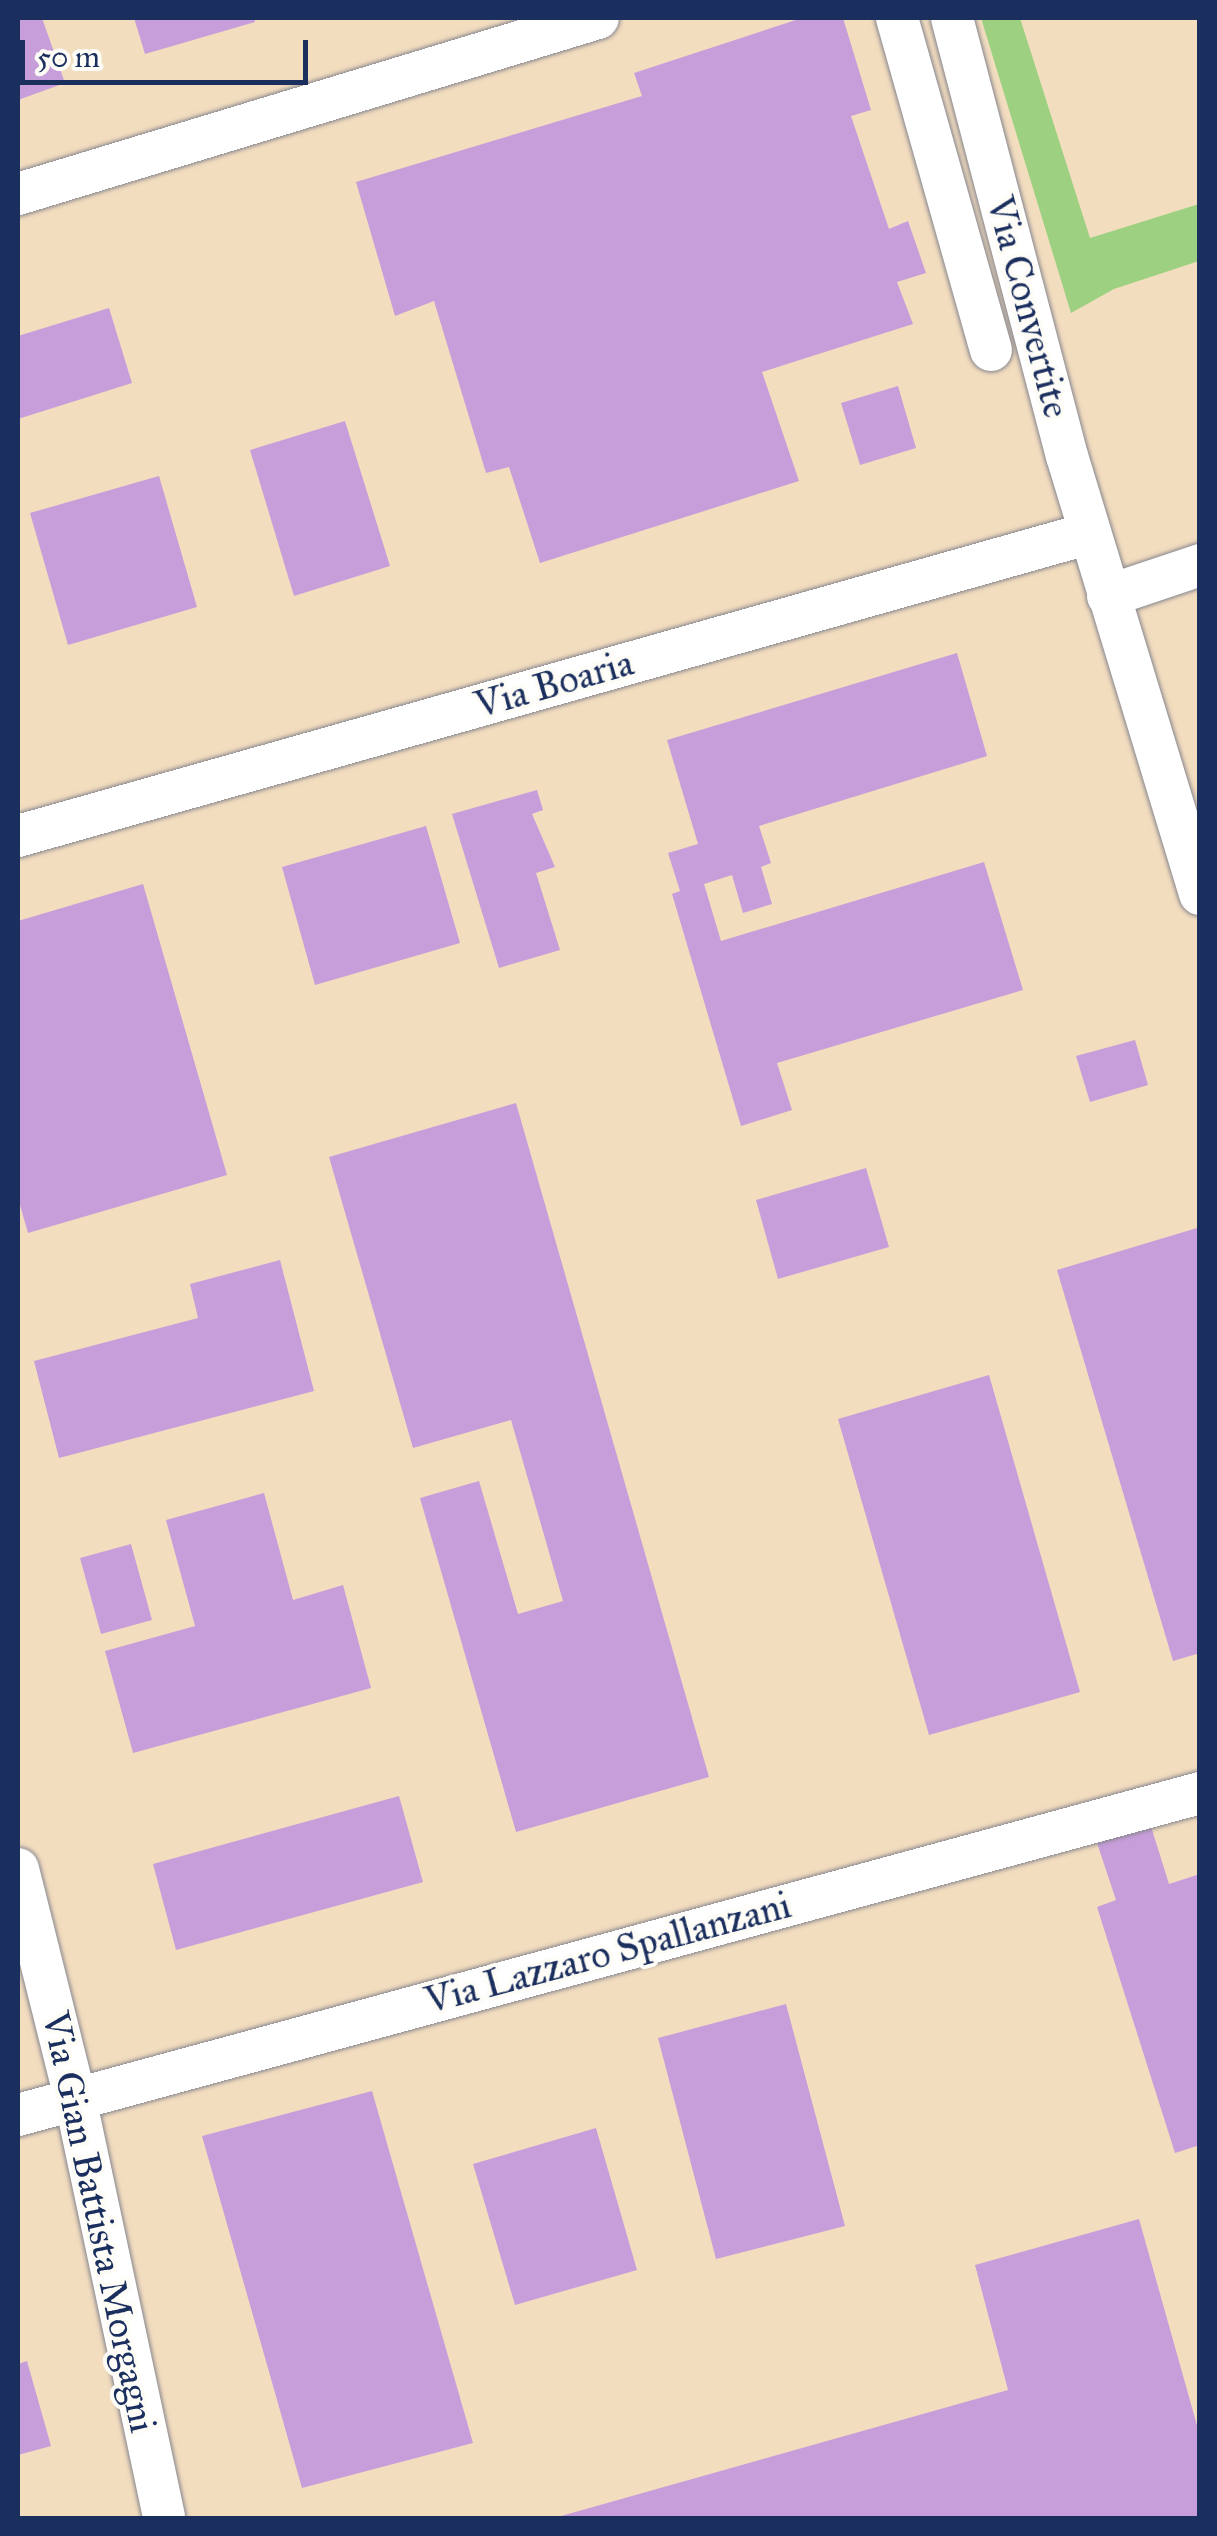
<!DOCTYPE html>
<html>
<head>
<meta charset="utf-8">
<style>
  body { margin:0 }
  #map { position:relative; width:1217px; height:2536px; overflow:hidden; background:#f3ddbf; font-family:"IM FELL Great Primer",serif }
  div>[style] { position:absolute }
  .green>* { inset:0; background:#9dd181 }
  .building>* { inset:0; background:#c79eda }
  .roads { filter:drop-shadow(0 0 2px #87868e) drop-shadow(0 0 2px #87868e) }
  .street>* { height:42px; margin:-21px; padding:0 21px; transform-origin:21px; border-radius:21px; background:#fff }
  span { translate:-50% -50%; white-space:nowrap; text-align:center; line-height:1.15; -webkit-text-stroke:8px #fdfcf7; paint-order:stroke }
  .street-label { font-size:38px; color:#1b2f5e }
  .frame { position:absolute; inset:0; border:20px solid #1b2f5e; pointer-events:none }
  .scale { position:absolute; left:20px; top:40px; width:288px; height:45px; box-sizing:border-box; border:5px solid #1b2f5e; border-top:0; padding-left:12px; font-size:30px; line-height:35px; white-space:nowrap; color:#1b2f5e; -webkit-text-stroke:8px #fdfcf7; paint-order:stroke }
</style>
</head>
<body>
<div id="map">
  <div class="green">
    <i style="clip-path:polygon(981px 18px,1020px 18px,1090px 238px,1199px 204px,1199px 261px,1114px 289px,1071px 313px)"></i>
  </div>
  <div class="building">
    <i style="clip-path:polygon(18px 18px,42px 18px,65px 83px,18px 100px)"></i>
    <i style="clip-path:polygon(134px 18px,254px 18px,255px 22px,145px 54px)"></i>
    <i style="clip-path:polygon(802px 18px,843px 18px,871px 110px,851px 116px,889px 229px,908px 221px,926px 273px,897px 282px,913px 324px,762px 372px,799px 481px,540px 563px,509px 467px,486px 473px,434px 301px,395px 316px,356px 182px,642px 96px,634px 73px)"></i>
    <i style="clip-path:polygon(109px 308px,132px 383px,18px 419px,18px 336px)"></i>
    <i style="clip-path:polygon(898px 386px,916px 448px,860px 465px,841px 403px)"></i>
    <i style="clip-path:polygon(345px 421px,390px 566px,294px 596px,250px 450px)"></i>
    <i style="clip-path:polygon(159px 476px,197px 607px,68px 645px,30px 513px)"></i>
    <i style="clip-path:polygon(957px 653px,987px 756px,759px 826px,771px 863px,761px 867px,772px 904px,743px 913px,732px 875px,704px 884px,721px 941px,984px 862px,1023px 990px,777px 1063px,792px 1110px,741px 1126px,672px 894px,680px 891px,668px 853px,698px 844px,667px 740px)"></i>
    <i style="clip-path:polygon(537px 790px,543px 810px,532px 814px,555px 867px,536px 873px,560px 950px,499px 968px,452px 814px)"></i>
    <i style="clip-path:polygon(426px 826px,460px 943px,315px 985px,282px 867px)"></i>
    <i style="clip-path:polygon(143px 884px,227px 1175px,28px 1233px,18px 1198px,18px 921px)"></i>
    <i style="clip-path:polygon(1135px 1040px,1148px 1085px,1090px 1102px,1076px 1056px)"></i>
    <i style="clip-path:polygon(516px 1103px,709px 1777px,516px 1832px,420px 1498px,479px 1481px,518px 1614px,563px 1601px,511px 1420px,413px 1448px,329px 1157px)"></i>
    <i style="clip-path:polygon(866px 1168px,889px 1247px,778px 1279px,756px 1200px)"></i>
    <i style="clip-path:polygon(1197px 1228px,1200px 1653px,1173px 1661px,1057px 1270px)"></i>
    <i style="clip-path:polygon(280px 1260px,314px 1391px,59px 1458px,34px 1361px,198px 1318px,190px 1284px)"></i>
    <i style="clip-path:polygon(989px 1375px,1080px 1692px,929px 1735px,838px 1419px)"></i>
    <i style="clip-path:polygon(264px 1493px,293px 1600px,343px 1585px,371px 1688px,133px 1753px,105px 1651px,195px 1626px,166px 1520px)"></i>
    <i style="clip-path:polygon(131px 1544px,152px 1620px,101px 1634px,80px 1558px)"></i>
    <i style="clip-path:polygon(399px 1796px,423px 1882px,176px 1950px,153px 1864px)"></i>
    <i style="clip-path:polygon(1149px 1820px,1169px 1884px,1200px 1874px,1200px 2145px,1175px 2153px,1097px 1907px,1116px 1900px,1095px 1837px)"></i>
    <i style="clip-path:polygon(786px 2004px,845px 2226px,716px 2259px,658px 2038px)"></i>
    <i style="clip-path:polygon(372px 2091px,473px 2443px,302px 2488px,202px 2136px)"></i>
    <i style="clip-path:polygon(596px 2128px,637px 2270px,515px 2305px,473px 2164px)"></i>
    <i style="clip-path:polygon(1139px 2219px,1200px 2436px,1200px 2518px,554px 2518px,1008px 2390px,975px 2265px)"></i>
    <i style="clip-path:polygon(27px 2361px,51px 2446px,18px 2455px,18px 2364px)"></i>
  </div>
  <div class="roads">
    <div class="street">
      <i style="left:897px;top:18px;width:345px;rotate:74.2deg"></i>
      <i style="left:952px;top:18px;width:453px;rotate:75.3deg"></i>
      <i style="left:1067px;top:456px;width:458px;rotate:73.1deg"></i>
      <i style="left:18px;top:194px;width:606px;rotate:-16.88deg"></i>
      <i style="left:1108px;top:596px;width:97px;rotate:-18.6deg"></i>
      <i style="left:18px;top:836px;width:1114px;rotate:-15.78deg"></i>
      <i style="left:18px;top:1869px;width:236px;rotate:76deg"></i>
      <i style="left:75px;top:2098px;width:429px;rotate:78deg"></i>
      <i style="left:18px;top:2115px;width:1225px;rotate:-15.24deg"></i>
    </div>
  </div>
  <div class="street-label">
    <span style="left:1028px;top:307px;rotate:75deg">Via Convertite</span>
    <span style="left:554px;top:684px;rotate:-16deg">Via Boaria</span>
    <span style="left:608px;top:1953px;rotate:-15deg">Via Lazzaro Spallanzani</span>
    <span style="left:99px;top:2222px;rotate:78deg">Via Gian Battista Morgagni</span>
  </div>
  <div class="frame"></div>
  <div class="scale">50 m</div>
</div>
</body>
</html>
